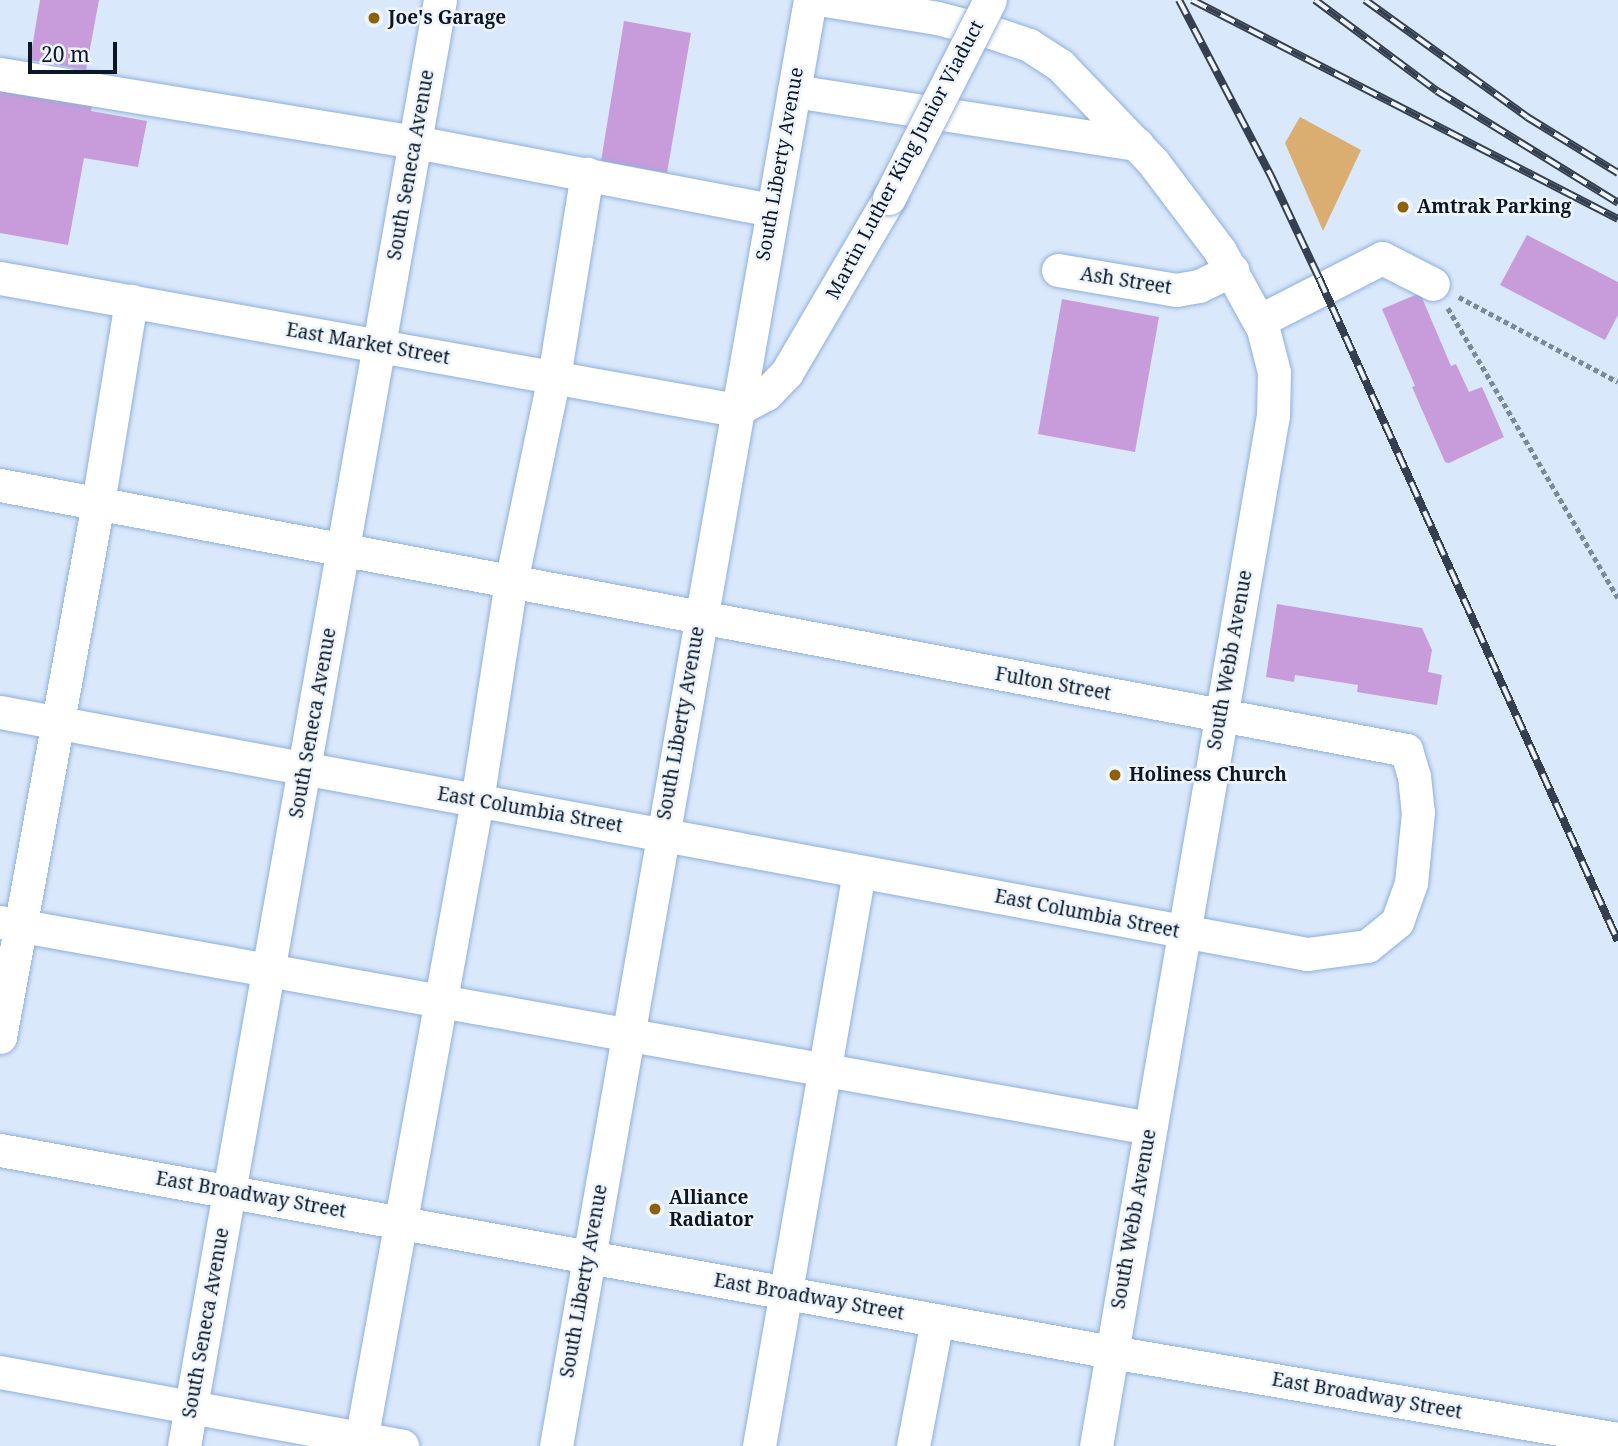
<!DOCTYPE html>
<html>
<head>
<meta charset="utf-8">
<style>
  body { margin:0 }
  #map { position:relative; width:1618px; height:1446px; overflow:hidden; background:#dae8fb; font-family:"Noto Serif",serif }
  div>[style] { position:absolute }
  .green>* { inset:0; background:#d9ae70 }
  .building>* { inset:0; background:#c89cdb }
  .path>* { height:4.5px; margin-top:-2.25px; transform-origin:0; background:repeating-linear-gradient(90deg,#7c899b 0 5px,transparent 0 8.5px) }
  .roads { filter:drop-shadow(0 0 2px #8fb0dc) drop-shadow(0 0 2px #8fb0dc) }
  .minor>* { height:33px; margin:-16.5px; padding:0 16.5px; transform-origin:16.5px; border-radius:16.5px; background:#fff }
  .rail>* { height:8px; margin-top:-4px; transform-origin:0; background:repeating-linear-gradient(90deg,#eef5fe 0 16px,#344051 0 32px); box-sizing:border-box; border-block:2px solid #344051 }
  .bridges { filter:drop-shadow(0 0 2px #8fb0dc) drop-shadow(0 0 2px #8fb0dc) }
  .minor-bridge>* { height:33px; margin:-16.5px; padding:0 16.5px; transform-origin:16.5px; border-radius:16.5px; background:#fff }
  .dots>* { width:19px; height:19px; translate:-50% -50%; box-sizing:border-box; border:4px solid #eef5fe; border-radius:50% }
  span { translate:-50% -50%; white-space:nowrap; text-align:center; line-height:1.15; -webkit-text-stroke:5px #eef5fe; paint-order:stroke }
  .poi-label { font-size:19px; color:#0b1727; font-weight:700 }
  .left { translate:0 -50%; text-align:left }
  .street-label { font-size:19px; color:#0b1727 }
  .scale { position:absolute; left:28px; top:42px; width:89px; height:32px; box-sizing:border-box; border:4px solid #0b1727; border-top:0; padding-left:9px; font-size:21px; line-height:24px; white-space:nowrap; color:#0b1727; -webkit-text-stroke:5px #eef5fe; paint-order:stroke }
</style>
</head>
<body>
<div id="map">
  <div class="green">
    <i style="clip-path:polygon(1300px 117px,1361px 150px,1323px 231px,1285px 143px)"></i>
  </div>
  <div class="building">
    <i style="clip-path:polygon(40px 0,99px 0,86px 70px,30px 60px)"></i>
    <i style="clip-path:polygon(624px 21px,691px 33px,667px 173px,601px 161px)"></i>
    <i style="clip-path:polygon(0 88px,92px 104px,91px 111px,147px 121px,138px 167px,84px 158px,68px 245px,0 233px)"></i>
    <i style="clip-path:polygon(1527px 235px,1618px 282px,1618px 315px,1605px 340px,1500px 285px)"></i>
    <i style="clip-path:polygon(1420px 293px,1451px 366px,1456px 364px,1469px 392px,1482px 387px,1504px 437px,1449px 463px,1445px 462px,1412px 387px,1415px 386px,1382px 309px)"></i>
    <i style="clip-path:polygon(1062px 299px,1159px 317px,1135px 452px,1038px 434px)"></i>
    <i style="clip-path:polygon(1277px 604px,1422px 628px,1432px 650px,1428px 672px,1442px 675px,1437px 705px,1357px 692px,1358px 685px,1295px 675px,1294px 682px,1266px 677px)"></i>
  </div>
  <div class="path">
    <i style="left:1459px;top:297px;width:180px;rotate:28.1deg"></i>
    <i style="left:1448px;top:308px;width:336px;rotate:59.6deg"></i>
  </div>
  <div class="roads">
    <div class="minor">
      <i style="left:825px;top:0;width:113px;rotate:9.1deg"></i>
      <i style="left:937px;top:18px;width:56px;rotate:14.5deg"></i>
      <i style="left:991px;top:32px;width:40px;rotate:18.9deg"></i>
      <i style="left:1029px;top:45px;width:38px;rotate:33deg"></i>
      <i style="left:1061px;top:66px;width:133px;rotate:46.2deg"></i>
      <i style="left:1153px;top:162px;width:111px;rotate:53deg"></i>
      <i style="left:1220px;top:251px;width:89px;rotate:61.1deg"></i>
      <i style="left:1263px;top:329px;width:44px;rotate:75.7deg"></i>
      <i style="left:1274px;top:372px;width:43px;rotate:91.3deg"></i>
      <i style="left:1273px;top:415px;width:1046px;rotate:99.74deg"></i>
      <i style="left:0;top:74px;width:421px;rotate:9.3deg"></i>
      <i style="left:415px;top:142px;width:363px;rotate:10.8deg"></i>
      <i style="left:794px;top:91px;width:347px;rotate:8.8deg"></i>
      <i style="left:1058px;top:270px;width:120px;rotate:9.6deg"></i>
      <i style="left:1176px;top:290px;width:23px;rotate:-10deg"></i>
      <i style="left:1199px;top:286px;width:37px;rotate:-26deg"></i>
      <i style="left:0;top:278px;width:748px;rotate:10.17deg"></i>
      <i style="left:1259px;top:321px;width:138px;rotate:-27.1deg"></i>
      <i style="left:1382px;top:258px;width:57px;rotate:27deg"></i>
      <i style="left:736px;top:410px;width:34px;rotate:-28deg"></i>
      <i style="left:766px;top:394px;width:30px;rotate:-46deg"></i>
      <i style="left:787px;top:372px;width:202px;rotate:-59.6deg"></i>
      <i style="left:0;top:485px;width:1431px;rotate:10.67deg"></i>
      <i style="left:1406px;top:750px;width:27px;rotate:73deg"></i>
      <i style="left:1414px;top:776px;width:36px;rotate:84deg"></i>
      <i style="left:1418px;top:812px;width:71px;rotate:95.6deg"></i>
      <i style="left:1411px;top:883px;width:41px;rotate:109.7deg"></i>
      <i style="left:1397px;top:922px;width:38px;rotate:141deg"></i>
      <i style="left:1367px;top:946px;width:61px;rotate:172.4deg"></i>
      <i style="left:1307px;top:954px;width:1329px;rotate:-169.51deg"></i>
      <i style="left:0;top:922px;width:1168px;rotate:10.16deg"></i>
      <i style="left:0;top:1037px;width:543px;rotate:-79.6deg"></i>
      <i style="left:98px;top:503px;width:205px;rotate:-80.7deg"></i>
      <i style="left:0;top:1150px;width:1130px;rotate:10.3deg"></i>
      <i style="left:1112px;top:1352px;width:513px;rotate:9.76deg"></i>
      <i style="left:0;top:1372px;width:409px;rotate:10.4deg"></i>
      <i style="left:184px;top:1446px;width:1468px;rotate:-79.96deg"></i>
      <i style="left:360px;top:1446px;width:656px;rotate:-79.72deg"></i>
      <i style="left:477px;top:801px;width:222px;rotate:-81.2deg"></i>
      <i style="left:511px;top:582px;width:209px;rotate:-78.2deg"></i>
      <i style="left:554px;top:377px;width:206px;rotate:-80.8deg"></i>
      <i style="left:556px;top:1446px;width:1468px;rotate:-80.04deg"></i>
      <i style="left:759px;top:1446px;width:583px;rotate:-80.12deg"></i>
      <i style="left:913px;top:1446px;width:128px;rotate:-79.2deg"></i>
    </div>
  </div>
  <div class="rail">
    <i style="left:1179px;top:0;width:199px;rotate:62.4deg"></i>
    <i style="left:1271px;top:176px;width:113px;rotate:64.8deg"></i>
    <i style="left:1319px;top:278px;width:727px;rotate:65.73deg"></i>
    <i style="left:1192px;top:0;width:479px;rotate:27.2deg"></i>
    <i style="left:1315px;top:0;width:152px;rotate:36.7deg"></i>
    <i style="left:1437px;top:91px;width:213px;rotate:31.7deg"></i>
    <i style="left:1365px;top:0;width:200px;rotate:35.8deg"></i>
    <i style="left:1527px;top:117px;width:107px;rotate:31.6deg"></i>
  </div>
  <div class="bridges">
    <div class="minor-bridge">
      <i style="left:889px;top:198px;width:222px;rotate:-63deg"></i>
    </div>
  </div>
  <div class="dots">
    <i style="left:374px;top:18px;background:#8e6109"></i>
    <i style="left:1403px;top:207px;background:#8e6109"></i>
    <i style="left:1115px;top:775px;background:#8e6109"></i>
    <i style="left:655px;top:1209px;background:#8e6109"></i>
  </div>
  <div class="poi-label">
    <span class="left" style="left:388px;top:18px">Joe's Garage</span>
    <span class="left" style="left:1417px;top:207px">Amtrak Parking</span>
    <span class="left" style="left:1129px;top:775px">Holiness Church</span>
    <span class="left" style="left:669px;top:1209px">Alliance<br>Radiator</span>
  </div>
  <div class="street-label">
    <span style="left:905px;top:160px;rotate:-62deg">Martin Luther King Junior Viaduct</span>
    <span style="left:780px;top:164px;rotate:-80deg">South Liberty Avenue</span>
    <span style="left:411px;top:165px;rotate:-80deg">South Seneca Avenue</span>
    <span style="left:1126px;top:281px;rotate:9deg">Ash Street</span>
    <span style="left:368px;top:344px;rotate:10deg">East Market Street</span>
    <span style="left:1230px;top:660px;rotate:-80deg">South Webb Avenue</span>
    <span style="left:1053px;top:684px;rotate:10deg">Fulton Street</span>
    <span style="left:313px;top:723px;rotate:-80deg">South Seneca Avenue</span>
    <span style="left:681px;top:723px;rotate:-80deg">South Liberty Avenue</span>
    <span style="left:530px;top:810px;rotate:10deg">East Columbia Street</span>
    <span style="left:1087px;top:914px;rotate:11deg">East Columbia Street</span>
    <span style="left:251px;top:1195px;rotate:10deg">East Broadway Street</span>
    <span style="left:1134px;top:1219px;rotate:-80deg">South Webb Avenue</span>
    <span style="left:584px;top:1281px;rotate:-80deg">South Liberty Avenue</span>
    <span style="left:809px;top:1297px;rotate:10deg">East Broadway Street</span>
    <span style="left:206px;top:1323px;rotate:-80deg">South Seneca Avenue</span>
    <span style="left:1367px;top:1396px;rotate:10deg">East Broadway Street</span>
  </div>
  <div class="scale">20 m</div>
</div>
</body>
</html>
